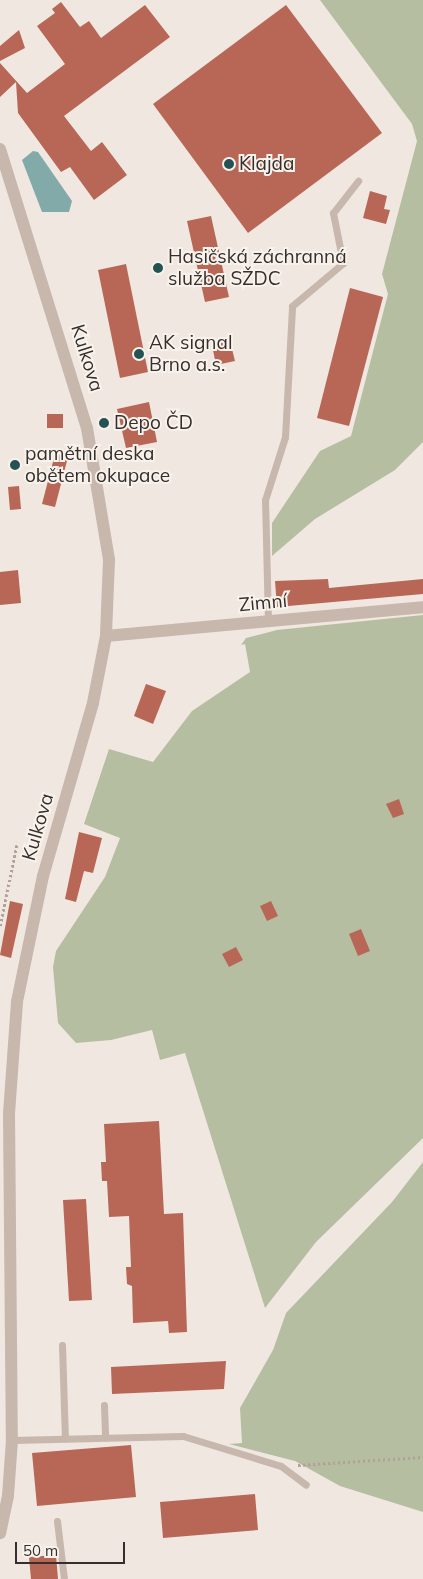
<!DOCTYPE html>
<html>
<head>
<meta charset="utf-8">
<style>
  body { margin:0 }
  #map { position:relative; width:423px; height:1579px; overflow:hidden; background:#f0e7e0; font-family:Mulish,sans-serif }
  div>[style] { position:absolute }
  .green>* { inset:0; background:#b6bea1 }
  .water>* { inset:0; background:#82aaa9 }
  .building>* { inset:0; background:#b86756 }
  .path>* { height:2.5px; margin-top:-1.25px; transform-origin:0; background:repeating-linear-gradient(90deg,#b3a197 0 2.5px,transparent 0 5px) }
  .lane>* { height:7px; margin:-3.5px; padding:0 3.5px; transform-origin:3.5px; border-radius:3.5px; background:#c7b7ad }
  .street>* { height:12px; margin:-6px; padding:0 6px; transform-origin:6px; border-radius:6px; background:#c7b7ad }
  .dots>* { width:14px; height:14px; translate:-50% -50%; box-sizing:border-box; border:2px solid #f8f2ec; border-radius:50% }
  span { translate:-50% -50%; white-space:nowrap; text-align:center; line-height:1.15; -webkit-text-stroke:4px #f8f2ec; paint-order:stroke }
  .poi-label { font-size:19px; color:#362e2b }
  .left { translate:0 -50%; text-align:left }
  .street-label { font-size:19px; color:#362e2b }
  .scale { position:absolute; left:15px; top:1542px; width:110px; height:22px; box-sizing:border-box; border:2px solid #362e2b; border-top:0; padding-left:6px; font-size:15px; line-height:18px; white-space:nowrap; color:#362e2b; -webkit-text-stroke:4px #f8f2ec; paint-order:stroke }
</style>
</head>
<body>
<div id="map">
  <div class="green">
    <i style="clip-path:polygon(320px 0,423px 0,423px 442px,395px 470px,315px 519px,272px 556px,272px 523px,320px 451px,351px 436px,388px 294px,382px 274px,417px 141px,412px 124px)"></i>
    <i style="clip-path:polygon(423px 615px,423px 1138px,316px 1242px,265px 1308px,185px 1053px,160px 1060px,152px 1030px,111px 1040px,76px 1043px,58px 1023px,53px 967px,56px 951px,105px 877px,120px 838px,84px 824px,109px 749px,153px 762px,192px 711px,250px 672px,245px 644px,241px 645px,246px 638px,277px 630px)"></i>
    <i style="clip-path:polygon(423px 1162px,423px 1512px,340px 1486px,295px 1461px,229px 1444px,242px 1443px,240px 1408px,273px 1350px,286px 1313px,392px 1202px)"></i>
  </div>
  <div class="water">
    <i style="clip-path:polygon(33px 151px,38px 152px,72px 201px,69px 212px,42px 212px,22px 160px)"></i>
  </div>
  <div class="building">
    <i style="clip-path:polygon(61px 2px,80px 27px,89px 21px,101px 38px,145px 5px,170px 37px,64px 116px,91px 151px,102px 142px,127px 175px,94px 200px,70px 167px,61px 172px,18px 113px,16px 82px,0 97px,0 63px,27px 93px,65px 64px,37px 26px,55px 13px,52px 9px)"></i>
    <i style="clip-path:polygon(286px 5px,382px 133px,248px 233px,153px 104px)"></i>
    <i style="clip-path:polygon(19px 30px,25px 48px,0 61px,0 46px)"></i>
    <i style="clip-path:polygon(370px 191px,387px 196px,384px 209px,390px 210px,386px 224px,363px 218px)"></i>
    <i style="clip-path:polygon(211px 216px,229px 297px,205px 302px,187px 221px)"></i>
    <i style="clip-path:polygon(126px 264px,148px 372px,120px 378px,98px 270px)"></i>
    <i style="clip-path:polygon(350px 288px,383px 297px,349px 426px,317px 418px)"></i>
    <i style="clip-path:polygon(230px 341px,235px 361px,216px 365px,212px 345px)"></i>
    <i style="clip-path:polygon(149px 402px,157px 442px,126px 448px,117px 409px)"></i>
    <i style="clip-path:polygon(47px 414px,63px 414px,63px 428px,47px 428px)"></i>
    <i style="clip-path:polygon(55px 454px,68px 457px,55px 507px,42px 504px)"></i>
    <i style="clip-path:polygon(19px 486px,21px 509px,10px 510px,8px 487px)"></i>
    <i style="clip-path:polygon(18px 570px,21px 603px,0 605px,0 572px)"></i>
    <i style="clip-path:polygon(328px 579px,329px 588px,423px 579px,423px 594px,277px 607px,275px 581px)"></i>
    <i style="clip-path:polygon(146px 684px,166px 691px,153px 724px,134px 716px)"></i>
    <i style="clip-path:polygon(399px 799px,404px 814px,393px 818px,386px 804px)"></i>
    <i style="clip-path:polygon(79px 832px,102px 838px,93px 873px,84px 871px,76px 902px,65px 899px)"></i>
    <i style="clip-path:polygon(10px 901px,23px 904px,11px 958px,0 955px)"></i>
    <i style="clip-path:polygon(271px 901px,278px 916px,267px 921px,260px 906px)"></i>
    <i style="clip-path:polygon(361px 929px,370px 951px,358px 956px,349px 934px)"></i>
    <i style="clip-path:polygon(236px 947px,243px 960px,229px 967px,222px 954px)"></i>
    <i style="clip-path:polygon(159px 1121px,164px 1214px,183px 1213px,187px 1332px,169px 1333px,168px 1321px,133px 1323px,132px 1286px,127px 1284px,126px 1267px,131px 1267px,129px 1216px,109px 1217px,107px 1181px,102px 1181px,101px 1162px,106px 1162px,104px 1124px)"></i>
    <i style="clip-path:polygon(86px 1199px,92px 1300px,69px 1301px,63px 1200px)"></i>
    <i style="clip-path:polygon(226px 1361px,224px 1389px,112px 1394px,111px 1367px)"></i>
    <i style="clip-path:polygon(131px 1445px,136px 1497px,37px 1506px,32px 1453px)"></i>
    <i style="clip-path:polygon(255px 1494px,258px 1530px,163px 1538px,160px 1502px)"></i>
    <i style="clip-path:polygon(56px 1555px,58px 1579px,31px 1579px,29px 1557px)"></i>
  </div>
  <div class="path">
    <i style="left:0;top:926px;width:85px;rotate:-78.4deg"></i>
    <i style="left:298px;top:1465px;width:125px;rotate:-3.7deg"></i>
  </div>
  <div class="lane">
    <i style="left:268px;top:622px;width:122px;rotate:-91.4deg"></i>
    <i style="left:265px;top:500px;width:66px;rotate:-72.4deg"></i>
    <i style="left:285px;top:437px;width:131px;rotate:-86.9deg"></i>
    <i style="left:292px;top:306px;width:67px;rotate:-40.1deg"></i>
    <i style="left:343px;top:263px;width:51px;rotate:-101.3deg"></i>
    <i style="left:333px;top:213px;width:41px;rotate:-52deg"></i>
    <i style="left:62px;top:1345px;width:93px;rotate:88.2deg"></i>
    <i style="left:104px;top:1405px;width:31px;rotate:88deg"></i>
    <i style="left:12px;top:1440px;width:171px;rotate:-1.3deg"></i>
    <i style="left:183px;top:1436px;width:102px;rotate:17deg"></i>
    <i style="left:281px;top:1466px;width:31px;rotate:37deg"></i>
    <i style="left:57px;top:1521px;width:58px;rotate:83.1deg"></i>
  </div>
  <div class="street">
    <i style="left:0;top:149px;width:292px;rotate:72.7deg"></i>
    <i style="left:87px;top:428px;width:134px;rotate:80.5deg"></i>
    <i style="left:109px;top:560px;width:76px;rotate:92.3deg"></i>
    <i style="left:106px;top:636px;width:68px;rotate:101deg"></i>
    <i style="left:93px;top:703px;width:180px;rotate:106.1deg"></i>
    <i style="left:43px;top:876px;width:129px;rotate:101.7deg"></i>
    <i style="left:17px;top:1002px;width:111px;rotate:94.1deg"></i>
    <i style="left:9px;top:1113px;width:327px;rotate:89.5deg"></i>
    <i style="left:12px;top:1440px;width:56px;rotate:94.1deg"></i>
    <i style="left:8px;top:1496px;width:38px;rotate:102deg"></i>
    <i style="left:106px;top:636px;width:318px;rotate:-5.2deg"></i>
  </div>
  <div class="dots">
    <i style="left:229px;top:164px;background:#255353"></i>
    <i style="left:158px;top:268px;background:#255353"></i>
    <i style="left:139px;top:354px;background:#255353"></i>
    <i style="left:104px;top:423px;background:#255353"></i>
    <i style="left:15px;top:465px;background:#255353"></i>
  </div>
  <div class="poi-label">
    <span class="left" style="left:239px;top:164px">Klajda</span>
    <span class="left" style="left:168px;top:268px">Hasičská záchranná<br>služba SŽDC</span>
    <span class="left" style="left:149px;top:354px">AK signal<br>Brno a.s.</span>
    <span class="left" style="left:114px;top:423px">Depo ČD</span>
    <span class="left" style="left:25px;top:465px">pamětní deska<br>obětem okupace</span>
  </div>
  <div class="street-label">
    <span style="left:87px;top:358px;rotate:73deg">Kulkova</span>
    <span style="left:263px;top:603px;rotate:-5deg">Zimní</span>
    <span style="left:38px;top:827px;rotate:-74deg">Kulkova</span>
  </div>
  <div class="scale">50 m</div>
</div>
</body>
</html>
